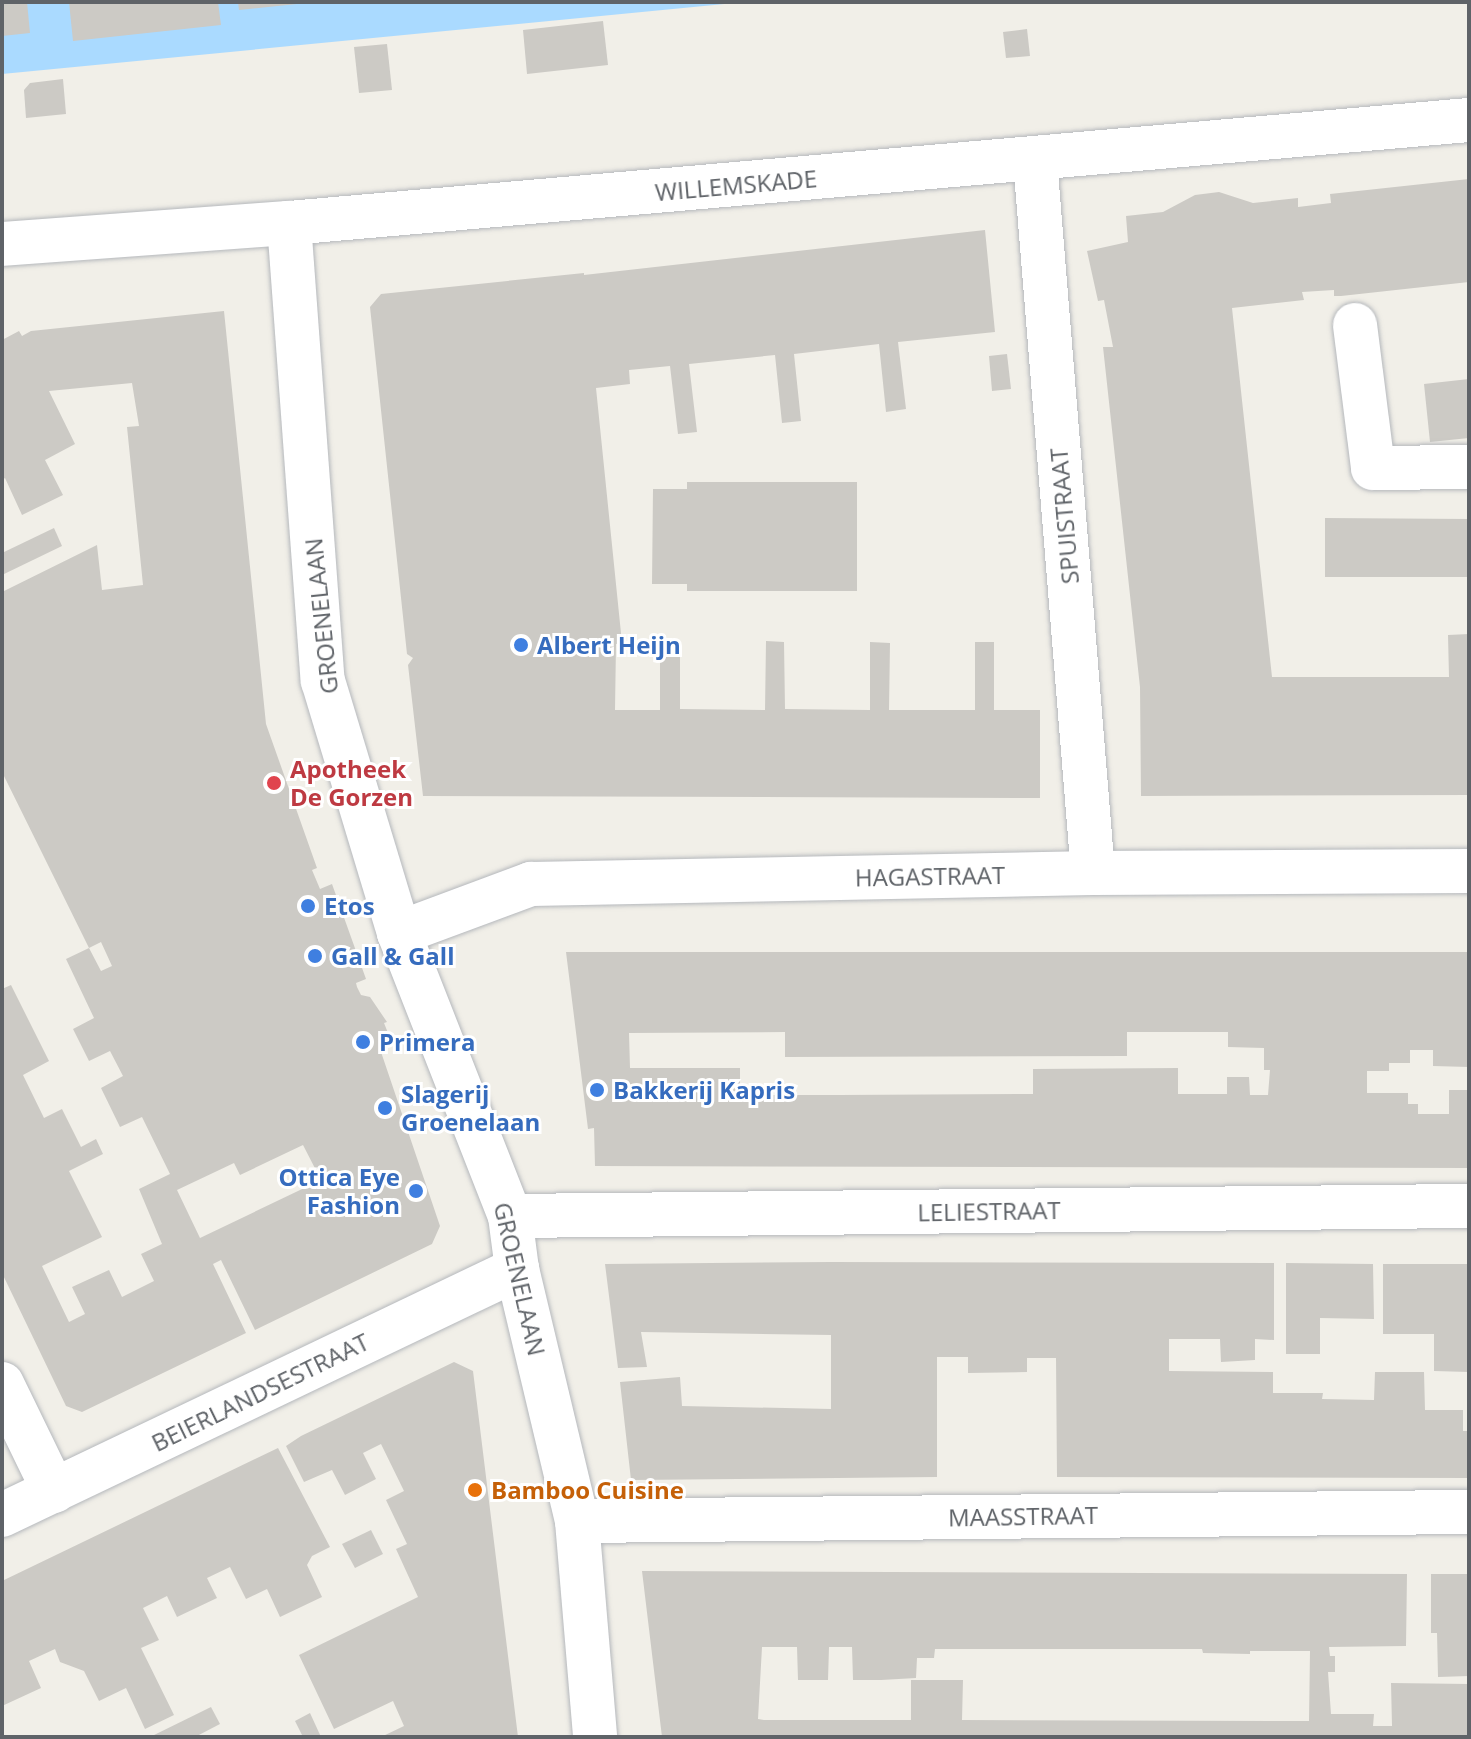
<!DOCTYPE html>
<html>
<head>
<meta charset="utf-8">
<style>
  body { margin:0 }
  #map { position:relative; width:1471px; height:1739px; overflow:hidden; background:#f1efe8; font-family:"Open Sans",sans-serif }
  div>[style] { position:absolute }
  .water>* { inset:0; background:#aadaff }
  .building>* { inset:0; background:#cccac5 }
  .roads { filter:drop-shadow(0 0 2px #b5b8bc) drop-shadow(0 0 2px #b5b8bc) }
  .minor>* { height:44px; margin:-22px; padding:0 22px; transform-origin:22px; border-radius:22px; background:#fff }
  .dots>* { width:22px; height:22px; translate:-50% -50%; box-sizing:border-box; border:4px solid #fff; border-radius:50% }
  span { translate:-50% -50%; white-space:nowrap; text-align:center; line-height:1.15; -webkit-text-stroke:6px #fff; paint-order:stroke }
  .street-label { font-size:24px; color:#5f6368 }
  .shop-label { font-size:24px; color:#366cbe; font-weight:700 }
  .left { translate:0 -50%; text-align:left }
  .right { translate:-100% -50%; text-align:right }
  .health-label { font-size:24px; color:#be3a42; font-weight:700 }
  .food-label { font-size:24px; color:#c56008; font-weight:700 }
  .frame { position:absolute; inset:0; border:4px solid #5f6368; pointer-events:none }
</style>
</head>
<body>
<div id="map">
  <div class="water">
    <i style="clip-path:polygon(2px 2px,745px 2px,2px 74px)"></i>
  </div>
  <div class="building">
    <i style="clip-path:polygon(2px 2px,27px 2px,30px 33px,2px 36px)"></i>
    <i style="clip-path:polygon(69px 2px,218px 2px,221px 25px,73px 41px)"></i>
    <i style="clip-path:polygon(238px 2px,297px 2px,297px 4px,239px 10px)"></i>
    <i style="clip-path:polygon(603px 21px,608px 65px,527px 74px,523px 30px)"></i>
    <i style="clip-path:polygon(1027px 29px,1030px 56px,1006px 58px,1003px 32px)"></i>
    <i style="clip-path:polygon(387px 44px,392px 90px,359px 93px,354px 47px)"></i>
    <i style="clip-path:polygon(63px 79px,66px 114px,26px 118px,24px 90px,30px 83px)"></i>
    <i style="clip-path:polygon(1469px 179px,1469px 282px,1341px 296px,1334px 296px,1334px 290px,1302px 292px,1304px 300px,1232px 308px,1272px 677px,1449px 677px,1448px 635px,1469px 634px,1469px 795px,1141px 796px,1140px 687px,1103px 347px,1113px 347px,1104px 300px,1098px 301px,1087px 251px,1128px 242px,1126px 216px,1163px 212px,1195px 195px,1219px 192px,1253px 203px,1298px 198px,1298px 207px,1331px 203px,1330px 194px)"></i>
    <i style="clip-path:polygon(985px 230px,995px 332px,898px 342px,906px 409px,886px 412px,879px 344px,794px 354px,801px 421px,782px 423px,775px 355px,689px 364px,697px 432px,678px 434px,670px 366px,629px 370px,630px 384px,596px 388px,622px 643px,616px 644px,615px 710px,660px 710px,660px 642px,680px 641px,680px 709px,765px 710px,766px 641px,784px 642px,785px 709px,870px 710px,870px 642px,890px 643px,889px 710px,975px 710px,975px 642px,994px 642px,994px 710px,1040px 710px,1040px 798px,423px 796px,408px 665px,413px 658px,407px 654px,370px 307px,381px 294px,584px 273px,584px 275px)"></i>
    <i style="clip-path:polygon(evenodd,224px 311px,266px 724px,317px 868px,312px 870px,320px 889px,332px 884px,366px 979px,356px 983px,357px 987px,361px 995px,370px 997px,387px 1022px,384px 1023px,390px 1038px,380px 1049px,440px 1226px,432px 1244px,255px 1330px,221px 1260px,213px 1264px,246px 1333px,82px 1412px,66px 1406px,2px 1273px,2px 989px,11px 985px,49px 1061px,23px 1075px,44px 1118px,62px 1109px,81px 1147px,96px 1139px,103px 1154px,69px 1171px,102px 1237px,42px 1266px,69px 1322px,85px 1314px,72px 1287px,109px 1270px,122px 1297px,154px 1281px,141px 1254px,162px 1244px,139px 1189px,170px 1174px,142px 1117px,120px 1127px,101px 1088px,123px 1076px,110px 1051px,89px 1061px,73px 1029px,94px 1018px,66px 959px,89px 948px,101px 971px,112px 966px,101px 942px,89px 948px,2px 772px,2px 592px,97px 545px,102px 590px,143px 585px,127px 427px,139px 426px,132px 383px,49px 391px,75px 444px,45px 460px,63px 495px,22px 515px,5px 478px,2px 480px,2px 340px,19px 331px,22px 336px,31px 331px,224px 311px,303px 1145px,321px 1180px,200px 1238px,177px 1190px,234px 1163px,240px 1175px,303px 1145px)"></i>
    <i style="clip-path:polygon(1007px 354px,1011px 389px,992px 391px,989px 356px)"></i>
    <i style="clip-path:polygon(1469px 379px,1469px 438px,1430px 442px,1424px 384px)"></i>
    <i style="clip-path:polygon(687px 482px,857px 482px,857px 591px,687px 591px,687px 584px,652px 584px,653px 489px,687px 489px)"></i>
    <i style="clip-path:polygon(1325px 518px,1469px 519px,1469px 577px,1325px 577px)"></i>
    <i style="clip-path:polygon(54px 528px,62px 546px,2px 575px,2px 553px)"></i>
    <i style="clip-path:polygon(evenodd,566px 952px,1469px 952px,1469px 1067px,1433px 1066px,1433px 1050px,1410px 1050px,1410px 1063px,1389px 1063px,1389px 1071px,1367px 1071px,1367px 1093px,1408px 1093px,1408px 1104px,1418px 1104px,1418px 1114px,1449px 1114px,1449px 1090px,1469px 1090px,1469px 1168px,595px 1166px,594px 1128px,588px 1129px,566px 952px,785px 1032px,785px 1057px,1127px 1056px,1127px 1032px,1228px 1032px,1228px 1047px,1264px 1048px,1264px 1070px,1270px 1070px,1268px 1095px,1250px 1095px,1249px 1077px,1227px 1077px,1227px 1094px,1178px 1094px,1178px 1068px,1033px 1069px,1033px 1094px,839px 1095px,740px 1095px,740px 1068px,630px 1068px,629px 1033px,785px 1032px)"></i>
    <i style="clip-path:polygon(831px 1262px,1274px 1263px,1274px 1340px,1255px 1339px,1255px 1360px,1221px 1362px,1220px 1339px,1169px 1339px,1169px 1371px,1273px 1372px,1273px 1393px,1323px 1393px,1322px 1399px,1374px 1400px,1375px 1372px,1424px 1372px,1425px 1410px,1463px 1410px,1463px 1431px,1469px 1431px,1469px 1478px,1057px 1477px,1056px 1358px,1027px 1358px,1027px 1372px,968px 1373px,968px 1357px,937px 1357px,937px 1477px,631px 1480px,620px 1382px,680px 1377px,682px 1406px,831px 1409px,831px 1335px,641px 1332px,647px 1367px,618px 1368px,605px 1264px)"></i>
    <i style="clip-path:polygon(1286px 1263px,1373px 1264px,1374px 1319px,1320px 1318px,1320px 1354px,1286px 1354px)"></i>
    <i style="clip-path:polygon(1383px 1264px,1469px 1264px,1469px 1372px,1434px 1371px,1434px 1334px,1383px 1334px)"></i>
    <i style="clip-path:polygon(454px 1362px,473px 1371px,518px 1737px,381px 1737px,404px 1726px,393px 1701px,334px 1729px,299px 1655px,418px 1597px,396px 1549px,407px 1544px,386px 1500px,404px 1491px,381px 1444px,363px 1453px,376px 1479px,345px 1495px,332px 1470px,304px 1482px,286px 1446px,301px 1436px)"></i>
    <i style="clip-path:polygon(278px 1448px,330px 1547px,312px 1556px,307px 1565px,322px 1597px,280px 1617px,267px 1589px,246px 1599px,230px 1567px,207px 1578px,217px 1598px,177px 1617px,167px 1596px,143px 1608px,159px 1640px,141px 1648px,174px 1715px,145px 1729px,126px 1688px,99px 1701px,84px 1671px,60px 1662px,55px 1649px,29px 1661px,41px 1688px,2px 1706px,2px 1581px)"></i>
    <i style="clip-path:polygon(371px 1530px,383px 1554px,355px 1568px,342px 1544px)"></i>
    <i style="clip-path:polygon(evenodd,642px 1571px,1407px 1574px,1406px 1646px,1329px 1647px,1330px 1656px,1335px 1656px,1335px 1672px,1328px 1672px,1331px 1714px,1374px 1714px,1373px 1726px,1392px 1726px,1391px 1683px,1469px 1684px,1469px 1737px,662px 1737px,642px 1571px,762px 1647px,797px 1647px,798px 1680px,828px 1680px,829px 1647px,852px 1647px,853px 1680px,881px 1680px,916px 1678px,917px 1658px,934px 1658px,935px 1649px,1202px 1649px,1203px 1653px,1250px 1654px,1250px 1651px,1310px 1651px,1309px 1721px,962px 1720px,963px 1680px,911px 1680px,911px 1720px,764px 1720px,758px 1719px,762px 1647px)"></i>
    <i style="clip-path:polygon(1431px 1574px,1469px 1574px,1469px 1676px,1438px 1677px,1437px 1633px,1431px 1633px)"></i>
    <i style="clip-path:polygon(211px 1707px,220px 1724px,195px 1737px,150px 1737px)"></i>
    <i style="clip-path:polygon(310px 1713px,321px 1737px,303px 1737px,295px 1721px)"></i>
  </div>
  <div class="roads">
    <div class="minor">
      <i style="left:1035px;top:160px;width:715px;rotate:85.35deg"></i>
      <i style="left:289px;top:223px;width:459px;rotate:85.8deg"></i>
      <i style="left:323px;top:681px;width:263px;rotate:73.2deg"></i>
      <i style="left:399px;top:933px;width:304px;rotate:68.6deg"></i>
      <i style="left:510px;top:1216px;width:53px;rotate:82.5deg"></i>
      <i style="left:517px;top:1269px;width:259px;rotate:76.6deg"></i>
      <i style="left:577px;top:1521px;width:217px;rotate:85.2deg"></i>
      <i style="left:2px;top:244px;width:288px;rotate:-4.2deg"></i>
      <i style="left:289px;top:223px;width:1184px;rotate:-4.99deg"></i>
      <i style="left:1355px;top:325px;width:144px;rotate:82.8deg"></i>
      <i style="left:1373px;top:468px;width:96px;rotate:-0.6deg"></i>
      <i style="left:399px;top:933px;width:141px;rotate:-20.4deg"></i>
      <i style="left:531px;top:884px;width:562px;rotate:-1.12deg"></i>
      <i style="left:1093px;top:873px;width:376px;rotate:-0.3deg"></i>
      <i style="left:510px;top:1216px;width:959px;rotate:-0.6deg"></i>
      <i style="left:2px;top:1384px;width:119px;rotate:64.1deg"></i>
      <i style="left:2px;top:1515px;width:571px;rotate:-25.53deg"></i>
      <i style="left:577px;top:1521px;width:892px;rotate:-0.58deg"></i>
    </div>
  </div>
  <div class="dots">
    <i style="left:521px;top:645px;background:#3f7fe0"></i>
    <i style="left:274px;top:783px;background:#e0444e"></i>
    <i style="left:308px;top:906px;background:#3f7fe0"></i>
    <i style="left:315px;top:956px;background:#3f7fe0"></i>
    <i style="left:363px;top:1042px;background:#3f7fe0"></i>
    <i style="left:597px;top:1090px;background:#3f7fe0"></i>
    <i style="left:385px;top:1108px;background:#3f7fe0"></i>
    <i style="left:416px;top:1191px;background:#3f7fe0"></i>
    <i style="left:475px;top:1490px;background:#e8710a"></i>
  </div>
  <div class="street-label">
    <span style="left:736px;top:185px;rotate:-5deg">WILLEMSKADE</span>
    <span style="left:1064px;top:516px;rotate:-95deg">SPUISTRAAT</span>
    <span style="left:321px;top:616px;rotate:-96deg">GROENELAAN</span>
    <span style="left:930px;top:876px;rotate:-1deg">HAGASTRAAT</span>
    <span style="left:989px;top:1211px;rotate:-1deg">LELIESTRAAT</span>
    <span style="left:520px;top:1279px;rotate:77deg">GROENELAAN</span>
    <span style="left:260px;top:1392px;rotate:-26deg">BEIERLANDSESTRAAT</span>
    <span style="left:1023px;top:1516px;rotate:-1deg">MAASSTRAAT</span>
  </div>
  <div class="shop-label">
    <span class="left" style="left:537px;top:645px">Albert Heijn</span>
    <span class="left" style="left:324px;top:906px">Etos</span>
    <span class="left" style="left:331px;top:956px">Gall &amp; Gall</span>
    <span class="left" style="left:379px;top:1042px">Primera</span>
    <span class="left" style="left:613px;top:1090px">Bakkerij Kapris</span>
    <span class="left" style="left:401px;top:1108px">Slagerij<br>Groenelaan</span>
    <span class="right" style="left:400px;top:1191px">Ottica Eye<br>Fashion</span>
  </div>
  <div class="health-label">
    <span class="left" style="left:290px;top:783px">Apotheek<br>De Gorzen</span>
  </div>
  <div class="food-label">
    <span class="left" style="left:491px;top:1490px">Bamboo Cuisine</span>
  </div>
  <div class="frame"></div>
</div>
</body>
</html>
